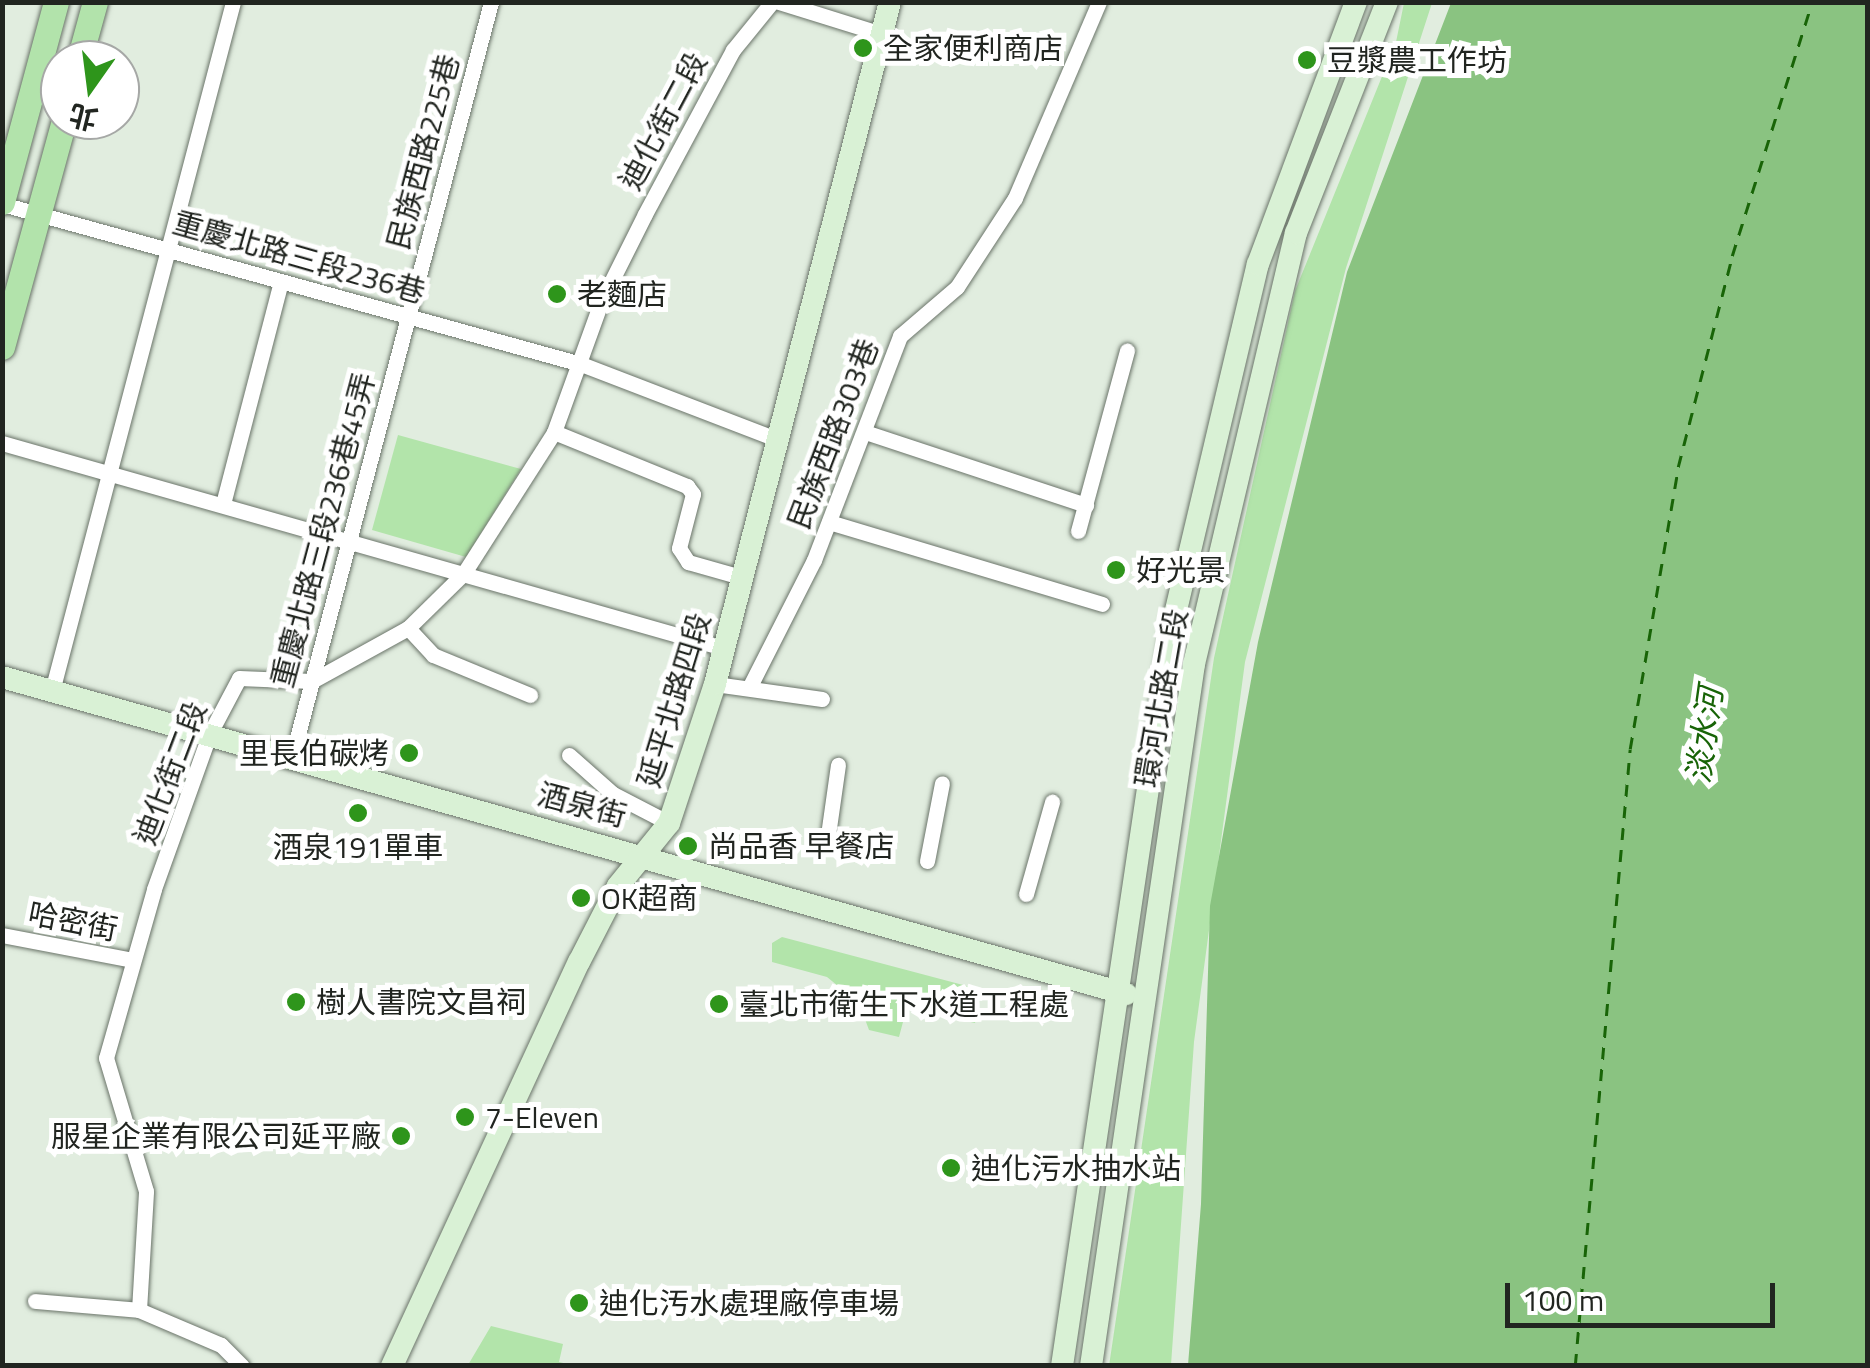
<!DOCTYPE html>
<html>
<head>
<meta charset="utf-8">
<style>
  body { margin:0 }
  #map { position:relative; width:1870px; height:1368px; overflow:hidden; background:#e1eddf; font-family:"Titillium Web","Noto Sans TC",sans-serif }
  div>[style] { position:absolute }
  .green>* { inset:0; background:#b2e4aa }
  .water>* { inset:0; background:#8ac381 }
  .ferry>* { height:2.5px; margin-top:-1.25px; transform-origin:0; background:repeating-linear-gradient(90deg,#186407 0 12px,transparent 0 22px) }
  .roads { filter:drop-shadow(0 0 2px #6a7469) drop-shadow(0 0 2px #6a7469) }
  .street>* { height:15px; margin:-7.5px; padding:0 7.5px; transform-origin:7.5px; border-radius:7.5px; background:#fff }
  .secondary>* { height:22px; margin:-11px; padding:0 11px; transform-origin:11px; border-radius:11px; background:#d9f1d5 }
  .primary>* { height:25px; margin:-12.5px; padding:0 12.5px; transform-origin:12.5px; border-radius:12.5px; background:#b2e3ab }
  .dots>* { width:28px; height:28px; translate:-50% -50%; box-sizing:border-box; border:5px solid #fff; border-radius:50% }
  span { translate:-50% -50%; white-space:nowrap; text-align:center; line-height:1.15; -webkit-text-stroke:10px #fff; paint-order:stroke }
  .poi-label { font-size:30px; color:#212520 }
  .left { translate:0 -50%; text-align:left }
  .right { translate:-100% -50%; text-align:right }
  .street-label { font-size:30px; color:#212520 }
  .water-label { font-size:32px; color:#186407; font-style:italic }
  .frame { position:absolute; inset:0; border:5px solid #212520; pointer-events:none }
  .north { position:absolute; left:40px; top:40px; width:100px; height:100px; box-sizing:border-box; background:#fff; border:2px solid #a6a8a6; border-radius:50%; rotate:194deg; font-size:28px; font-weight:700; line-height:40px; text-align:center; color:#212520 }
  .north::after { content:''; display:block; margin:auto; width:35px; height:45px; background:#2e951b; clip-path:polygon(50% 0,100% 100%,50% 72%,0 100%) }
  .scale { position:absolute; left:1505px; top:1283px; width:270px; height:45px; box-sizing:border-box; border:5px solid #212520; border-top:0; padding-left:12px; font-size:30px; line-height:35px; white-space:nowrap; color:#212520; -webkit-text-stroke:8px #fff; paint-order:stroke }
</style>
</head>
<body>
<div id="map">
  <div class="green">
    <i style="clip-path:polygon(1404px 3px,1432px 3px,1346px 268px,1245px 662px,1194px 1042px,1171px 1365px,1109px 1366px,1214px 658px,1295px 291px,1396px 42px)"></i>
    <i style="clip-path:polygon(398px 435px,521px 469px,466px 557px,372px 530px)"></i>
    <i style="clip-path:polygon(782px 937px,982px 990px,975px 1023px,907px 1007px,899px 1037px,869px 1030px,859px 1003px,827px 977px,772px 962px,772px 943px)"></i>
    <i style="clip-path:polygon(491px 1326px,563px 1344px,559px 1362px,572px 1365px,468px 1365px)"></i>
  </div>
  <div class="water">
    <i style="clip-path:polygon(1451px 3px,1867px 3px,1867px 1365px,1188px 1365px,1201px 1204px,1210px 906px,1258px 642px,1347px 272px)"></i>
  </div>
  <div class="ferry">
    <i style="left:1575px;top:1366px;width:619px;rotate:-84.91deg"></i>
    <i style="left:1630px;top:749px;width:286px;rotate:-80.3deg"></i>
    <i style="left:1678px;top:467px;width:218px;rotate:-75.6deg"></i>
    <i style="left:1732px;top:256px;width:266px;rotate:-72.5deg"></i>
  </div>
  <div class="roads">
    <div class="street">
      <i style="left:779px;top:2px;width:108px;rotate:17.3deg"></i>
      <i style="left:2px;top:204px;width:601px;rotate:15.45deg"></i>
      <i style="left:581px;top:364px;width:207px;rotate:21deg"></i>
      <i style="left:554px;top:432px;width:144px;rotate:22.1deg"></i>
      <i style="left:687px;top:486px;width:10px;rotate:53deg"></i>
      <i style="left:693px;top:494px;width:56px;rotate:104.5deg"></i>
      <i style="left:679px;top:548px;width:17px;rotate:57deg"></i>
      <i style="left:688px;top:562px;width:55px;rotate:15.8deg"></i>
      <i style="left:865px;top:432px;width:233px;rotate:18.3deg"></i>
      <i style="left:2px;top:443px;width:750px;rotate:15.87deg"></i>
      <i style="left:223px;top:504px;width:230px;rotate:-75.4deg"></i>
      <i style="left:829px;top:522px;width:285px;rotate:16.7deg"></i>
      <i style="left:1078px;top:531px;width:187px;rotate:-74.8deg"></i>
      <i style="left:408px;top:628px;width:37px;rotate:47deg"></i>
      <i style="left:433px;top:655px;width:105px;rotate:22.4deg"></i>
      <i style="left:715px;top:684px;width:108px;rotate:8deg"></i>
      <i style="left:749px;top:688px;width:144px;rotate:-63.1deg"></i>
      <i style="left:814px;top:560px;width:240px;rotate:-69deg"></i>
      <i style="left:900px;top:336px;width:75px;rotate:-40.7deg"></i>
      <i style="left:957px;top:287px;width:106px;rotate:-56.9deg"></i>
      <i style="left:1015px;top:198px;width:213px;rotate:-66.8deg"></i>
      <i style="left:52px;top:691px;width:712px;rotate:-75.28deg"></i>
      <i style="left:569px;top:755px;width:59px;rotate:41.6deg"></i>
      <i style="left:613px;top:794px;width:63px;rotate:27.4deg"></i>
      <i style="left:292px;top:757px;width:781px;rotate:-75.23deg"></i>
      <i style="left:827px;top:842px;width:78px;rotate:-81.9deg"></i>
      <i style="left:927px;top:861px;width:79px;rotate:-79.1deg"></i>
      <i style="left:1026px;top:894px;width:96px;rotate:-74.2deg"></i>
      <i style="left:2px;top:935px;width:133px;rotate:10.8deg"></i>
      <i style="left:35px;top:1301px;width:104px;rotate:4.9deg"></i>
      <i style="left:242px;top:1366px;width:30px;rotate:-135deg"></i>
      <i style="left:221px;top:1345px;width:89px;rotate:-156.9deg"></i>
      <i style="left:139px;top:1310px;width:119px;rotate:-86.6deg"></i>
      <i style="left:146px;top:1191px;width:139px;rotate:-106.7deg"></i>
      <i style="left:106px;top:1058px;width:176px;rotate:-74.1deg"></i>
      <i style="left:154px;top:889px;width:164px;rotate:-70.3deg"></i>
      <i style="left:209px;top:735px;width:64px;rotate:-62.2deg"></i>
      <i style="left:239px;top:678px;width:73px;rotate:2.4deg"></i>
      <i style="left:312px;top:681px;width:110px;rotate:-28.9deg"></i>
      <i style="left:408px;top:628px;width:78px;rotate:-44.5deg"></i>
      <i style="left:464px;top:573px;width:167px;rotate:-57.4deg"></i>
      <i style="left:554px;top:432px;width:138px;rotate:-70.1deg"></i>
      <i style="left:601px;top:302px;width:98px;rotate:-63.4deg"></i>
      <i style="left:645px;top:214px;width:186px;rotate:-61.8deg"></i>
      <i style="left:733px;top:50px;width:62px;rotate:-50.9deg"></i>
    </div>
    <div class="secondary">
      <i style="left:2px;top:677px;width:1168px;rotate:15.75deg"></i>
      <i style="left:392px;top:1366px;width:445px;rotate:-65.2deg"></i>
      <i style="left:579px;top:962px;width:85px;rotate:-62.8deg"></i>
      <i style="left:618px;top:886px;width:81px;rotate:-51deg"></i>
      <i style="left:669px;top:823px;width:146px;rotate:-71.7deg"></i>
      <i style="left:715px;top:684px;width:704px;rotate:-75.61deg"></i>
      <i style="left:1062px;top:1366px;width:747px;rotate:-81.53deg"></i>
      <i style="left:1172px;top:627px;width:373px;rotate:-76.7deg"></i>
      <i style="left:1258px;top:264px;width:280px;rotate:-69.5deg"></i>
      <i style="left:1091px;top:1366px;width:710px;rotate:-81.65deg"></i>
      <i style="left:1194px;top:664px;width:443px;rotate:-76.7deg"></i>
      <i style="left:1296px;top:233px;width:248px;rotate:-68.5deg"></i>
    </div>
    <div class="primary">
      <i style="left:79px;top:60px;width:60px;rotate:-74.6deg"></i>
      <i style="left:2px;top:202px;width:207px;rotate:-74.9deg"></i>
      <i style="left:2px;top:347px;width:235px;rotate:-74.7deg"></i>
    </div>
  </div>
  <div class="dots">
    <i style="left:863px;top:48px;background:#2e951b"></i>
    <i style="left:1307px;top:60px;background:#2e951b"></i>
    <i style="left:557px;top:294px;background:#2e951b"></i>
    <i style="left:1116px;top:570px;background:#2e951b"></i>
    <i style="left:409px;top:753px;background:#2e951b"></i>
    <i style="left:358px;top:813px;background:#2e951b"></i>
    <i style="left:688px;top:846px;background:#2e951b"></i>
    <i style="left:581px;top:898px;background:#2e951b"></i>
    <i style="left:296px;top:1002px;background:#2e951b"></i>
    <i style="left:719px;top:1004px;background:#2e951b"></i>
    <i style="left:465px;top:1117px;background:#2e951b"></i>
    <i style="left:401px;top:1136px;background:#2e951b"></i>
    <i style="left:951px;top:1168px;background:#2e951b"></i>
    <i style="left:579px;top:1303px;background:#2e951b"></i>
  </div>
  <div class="poi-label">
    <span class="left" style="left:883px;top:48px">全家便利商店</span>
    <span class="left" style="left:1327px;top:60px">豆漿農工作坊</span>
    <span class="left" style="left:577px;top:294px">老麵店</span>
    <span class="left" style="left:1136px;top:570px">好光景</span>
    <span class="right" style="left:389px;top:753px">里長伯碳烤</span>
    <span class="left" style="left:708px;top:846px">尚品香 早餐店</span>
    <span style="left:358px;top:847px">酒泉191單車</span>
    <span class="left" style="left:601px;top:898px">OK超商</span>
    <span class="left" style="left:316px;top:1002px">樹人書院文昌祠</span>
    <span class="left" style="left:739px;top:1004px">臺北市衛生下水道工程處</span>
    <span class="left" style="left:485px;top:1117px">7-Eleven</span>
    <span class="right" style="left:381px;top:1136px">服星企業有限公司延平廠</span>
    <span class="left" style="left:971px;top:1168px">迪化污水抽水站</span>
    <span class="left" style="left:599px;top:1303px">迪化汚水處理廠停車場</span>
  </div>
  <div class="street-label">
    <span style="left:663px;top:121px;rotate:-62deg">迪化街二段</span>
    <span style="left:423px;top:152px;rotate:-75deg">民族西路225巷</span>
    <span style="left:299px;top:257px;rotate:16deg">重慶北路三段236巷</span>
    <span style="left:833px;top:434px;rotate:-69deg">民族西路303巷</span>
    <span style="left:323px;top:530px;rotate:-75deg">重慶北路三段236巷45弄</span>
    <span style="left:1161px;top:698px;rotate:-80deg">環河北路二段</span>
    <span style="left:674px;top:700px;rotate:-73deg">延平北路四段</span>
    <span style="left:170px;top:773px;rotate:-69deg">迪化街二段</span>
    <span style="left:582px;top:805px;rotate:15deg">酒泉街</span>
    <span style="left:73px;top:921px;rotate:11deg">哈密街</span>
  </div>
  <div class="water-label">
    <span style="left:1704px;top:735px;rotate:-82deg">淡水河</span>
  </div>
  <div class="frame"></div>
  <div class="north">北</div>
  <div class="scale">100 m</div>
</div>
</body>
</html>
